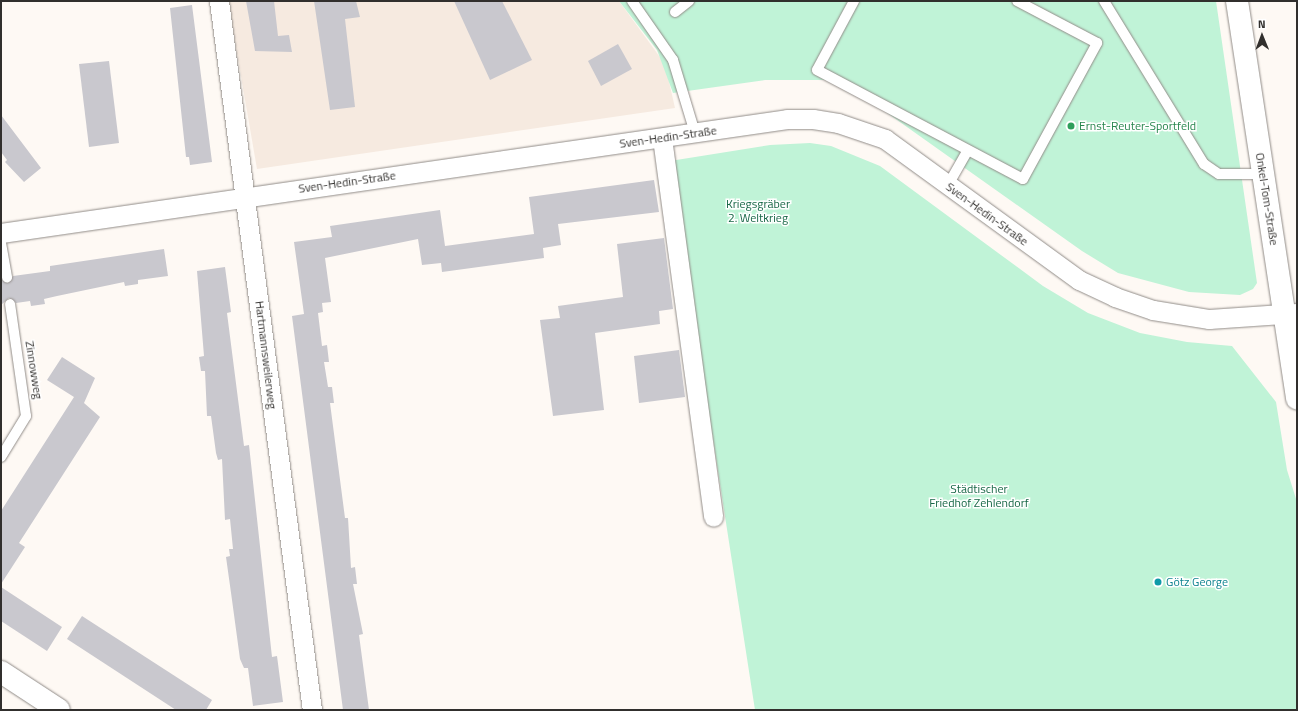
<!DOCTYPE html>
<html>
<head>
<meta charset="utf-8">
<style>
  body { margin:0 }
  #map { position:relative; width:1298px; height:711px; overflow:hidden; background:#fef9f4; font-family:"Titillium Web",sans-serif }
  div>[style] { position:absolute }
  .built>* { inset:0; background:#f6eae0 }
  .green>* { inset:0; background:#c0f3d7 }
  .building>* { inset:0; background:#c9c8ce }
  .roads { filter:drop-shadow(0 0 1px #918c88) drop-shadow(0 0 1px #918c88) }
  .service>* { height:10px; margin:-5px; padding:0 5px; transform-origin:5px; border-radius:5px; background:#fff }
  .minor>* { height:19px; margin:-9.5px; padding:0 9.5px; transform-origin:9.5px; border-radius:9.5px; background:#fff }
  .tertiary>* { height:22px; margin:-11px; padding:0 11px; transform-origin:11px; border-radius:11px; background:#fff }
  .secondary>* { height:22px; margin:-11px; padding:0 11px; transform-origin:11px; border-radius:11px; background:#fff }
  .dots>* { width:11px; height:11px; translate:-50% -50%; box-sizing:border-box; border:2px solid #fff; border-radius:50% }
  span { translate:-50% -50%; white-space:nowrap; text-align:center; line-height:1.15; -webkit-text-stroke:3px #fff; paint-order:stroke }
  .leisure-label { font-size:12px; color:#27864d }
  .left { translate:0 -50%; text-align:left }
  .street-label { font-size:12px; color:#312f2d }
  .park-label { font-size:12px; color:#176746 }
  .culture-label { font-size:12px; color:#0d838f }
  .frame { position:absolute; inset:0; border:2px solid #312f2d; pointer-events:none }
  .north { position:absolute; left:1242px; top:16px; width:40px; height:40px; -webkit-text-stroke:3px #fff; paint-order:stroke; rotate:359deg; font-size:11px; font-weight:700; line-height:16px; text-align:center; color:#312f2d }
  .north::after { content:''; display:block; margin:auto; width:14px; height:18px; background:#312f2d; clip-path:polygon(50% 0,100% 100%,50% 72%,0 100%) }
</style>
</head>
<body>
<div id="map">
  <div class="built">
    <i style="clip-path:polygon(228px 1px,619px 1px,665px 64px,675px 108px,257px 169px)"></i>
  </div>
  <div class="green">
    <i style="clip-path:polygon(619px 1px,1216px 1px,1257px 283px,1253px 289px,1240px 295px,1189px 292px,1118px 273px,1082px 251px,859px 93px,832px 80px,765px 80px,673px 93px,657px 50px)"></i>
    <i style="clip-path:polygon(810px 143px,831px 146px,880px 166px,1043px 286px,1088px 313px,1140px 333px,1187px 342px,1232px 346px,1276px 402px,1287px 470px,1297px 502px,1297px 710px,755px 710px,670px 161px,770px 145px)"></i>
  </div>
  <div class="building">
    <i style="clip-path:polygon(246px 1px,274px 1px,278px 36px,289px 35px,292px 52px,255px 51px)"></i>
    <i style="clip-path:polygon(314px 1px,356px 1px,360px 17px,345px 19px,355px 107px,330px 110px)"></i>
    <i style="clip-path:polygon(454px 1px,502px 1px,532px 60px,490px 80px)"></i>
    <i style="clip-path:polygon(192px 5px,212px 162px,190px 165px,189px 157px,186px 157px,170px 8px)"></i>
    <i style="clip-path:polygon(618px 44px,632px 69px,601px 86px,588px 61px)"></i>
    <i style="clip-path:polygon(109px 61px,119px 143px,89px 147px,79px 64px)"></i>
    <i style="clip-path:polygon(1px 115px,41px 168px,24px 182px,5px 162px,7px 160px,1px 152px)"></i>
    <i style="clip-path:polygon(654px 180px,659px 212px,558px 224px,561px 245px,543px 248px,544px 258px,442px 272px,441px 263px,422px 265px,418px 239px,325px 258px,331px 302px,322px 303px,323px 312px,318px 313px,322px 346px,327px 345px,329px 362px,324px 362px,328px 387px,332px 387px,334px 403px,330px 403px,345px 518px,348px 518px,351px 568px,355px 567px,357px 584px,353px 584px,363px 634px,359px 635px,369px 710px,343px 710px,292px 316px,304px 314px,294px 242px,332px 237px,330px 226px,440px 210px,445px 246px,534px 234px,529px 197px)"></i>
    <i style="clip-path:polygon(664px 238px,673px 309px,659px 311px,660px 324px,595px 333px,604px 410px,553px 416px,540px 320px,560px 318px,558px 306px,623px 297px,617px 244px)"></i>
    <i style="clip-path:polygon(164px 249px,168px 276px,138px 280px,138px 284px,125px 286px,124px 282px,57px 296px,44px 299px,45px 304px,31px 306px,30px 301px,16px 303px,9px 298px,1px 305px,1px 279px,8px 283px,13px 276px,50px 271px,50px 266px)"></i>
    <i style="clip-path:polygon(225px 267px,231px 312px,227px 313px,244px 446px,249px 445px,272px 657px,277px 656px,283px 702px,253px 706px,248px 668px,244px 668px,240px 659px,232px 600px,226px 557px,230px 556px,229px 549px,233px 549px,230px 519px,225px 520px,222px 459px,218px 460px,216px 453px,211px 416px,207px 416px,205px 371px,201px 371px,199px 357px,204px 356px,197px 271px)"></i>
    <i style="clip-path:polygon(679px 350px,685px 397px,639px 403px,634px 356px)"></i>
    <i style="clip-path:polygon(62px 357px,95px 378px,84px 403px,100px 417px,19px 543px,25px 547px,1px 584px,1px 511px,74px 397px,47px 380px)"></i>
    <i style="clip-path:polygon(1px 587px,62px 627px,47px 651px,1px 621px)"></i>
    <i style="clip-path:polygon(82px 616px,212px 700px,206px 710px,176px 710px,67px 639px)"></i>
  </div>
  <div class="roads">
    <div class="service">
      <i style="left:632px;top:1px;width:72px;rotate:55.2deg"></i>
      <i style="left:673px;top:60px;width:76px;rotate:73.2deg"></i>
      <i style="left:854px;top:1px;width:78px;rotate:118.2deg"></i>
      <i style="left:817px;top:70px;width:233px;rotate:27.9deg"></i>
      <i style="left:1023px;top:179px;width:155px;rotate:-61.4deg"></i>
      <i style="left:1097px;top:43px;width:90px;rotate:-152.3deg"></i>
      <i style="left:1104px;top:1px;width:191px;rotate:58.5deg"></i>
      <i style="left:1204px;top:164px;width:18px;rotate:34deg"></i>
      <i style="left:1219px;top:174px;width:44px"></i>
      <i style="left:675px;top:12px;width:18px;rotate:-38deg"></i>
      <i style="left:948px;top:185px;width:40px;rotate:-60.3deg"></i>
      <i style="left:1px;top:243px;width:35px;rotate:80deg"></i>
      <i style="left:1px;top:457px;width:48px;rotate:-58.6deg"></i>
      <i style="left:26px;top:416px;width:113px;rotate:-98.1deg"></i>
    </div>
    <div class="minor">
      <i style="left:219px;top:1px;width:715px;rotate:82.53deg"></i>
      <i style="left:662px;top:138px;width:382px;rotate:82.3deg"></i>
      <i style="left:1px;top:233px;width:794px;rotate:-8.25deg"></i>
      <i style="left:787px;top:119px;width:26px"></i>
      <i style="left:813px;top:119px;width:25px;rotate:9deg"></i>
      <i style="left:838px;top:123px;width:50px;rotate:18.8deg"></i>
      <i style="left:885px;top:139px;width:240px;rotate:36deg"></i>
      <i style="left:1079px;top:280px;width:40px;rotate:25deg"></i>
      <i style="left:1115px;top:297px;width:40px;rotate:18.9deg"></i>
      <i style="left:1153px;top:310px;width:57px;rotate:9.1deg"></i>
      <i style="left:1209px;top:319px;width:88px;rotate:-3.9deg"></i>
    </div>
    <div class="tertiary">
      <i style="left:1px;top:672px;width:69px;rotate:33.2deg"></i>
    </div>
    <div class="secondary">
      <i style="left:1237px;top:1px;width:402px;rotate:81.4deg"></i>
    </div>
  </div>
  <div class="dots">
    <i style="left:1071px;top:126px;background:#2e9e5b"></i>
    <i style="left:1158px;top:582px;background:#0f9aa8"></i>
  </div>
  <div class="leisure-label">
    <span class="left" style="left:1079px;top:126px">Ernst-Reuter-Sportfeld</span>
  </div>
  <div class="street-label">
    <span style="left:668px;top:137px;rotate:-8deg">Sven-Hedin-Straße</span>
    <span style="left:347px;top:182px;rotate:-8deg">Sven-Hedin-Straße</span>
    <span style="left:1267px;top:199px;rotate:81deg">Onkel-Tom-Straße</span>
    <span style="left:987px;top:214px;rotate:36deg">Sven-Hedin-Straße</span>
    <span style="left:266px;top:355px;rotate:83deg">Hartmannsweilerweg</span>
    <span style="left:34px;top:370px;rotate:81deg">Zinnowweg</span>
  </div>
  <div class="park-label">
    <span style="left:758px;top:211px">Kriegsgräber<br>2. Weltkrieg</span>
    <span style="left:979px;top:496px">Städtischer<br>Friedhof Zehlendorf</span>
  </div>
  <div class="culture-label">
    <span class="left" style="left:1166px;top:582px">Götz George</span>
  </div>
  <div class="frame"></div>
  <div class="north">N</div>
</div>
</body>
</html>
